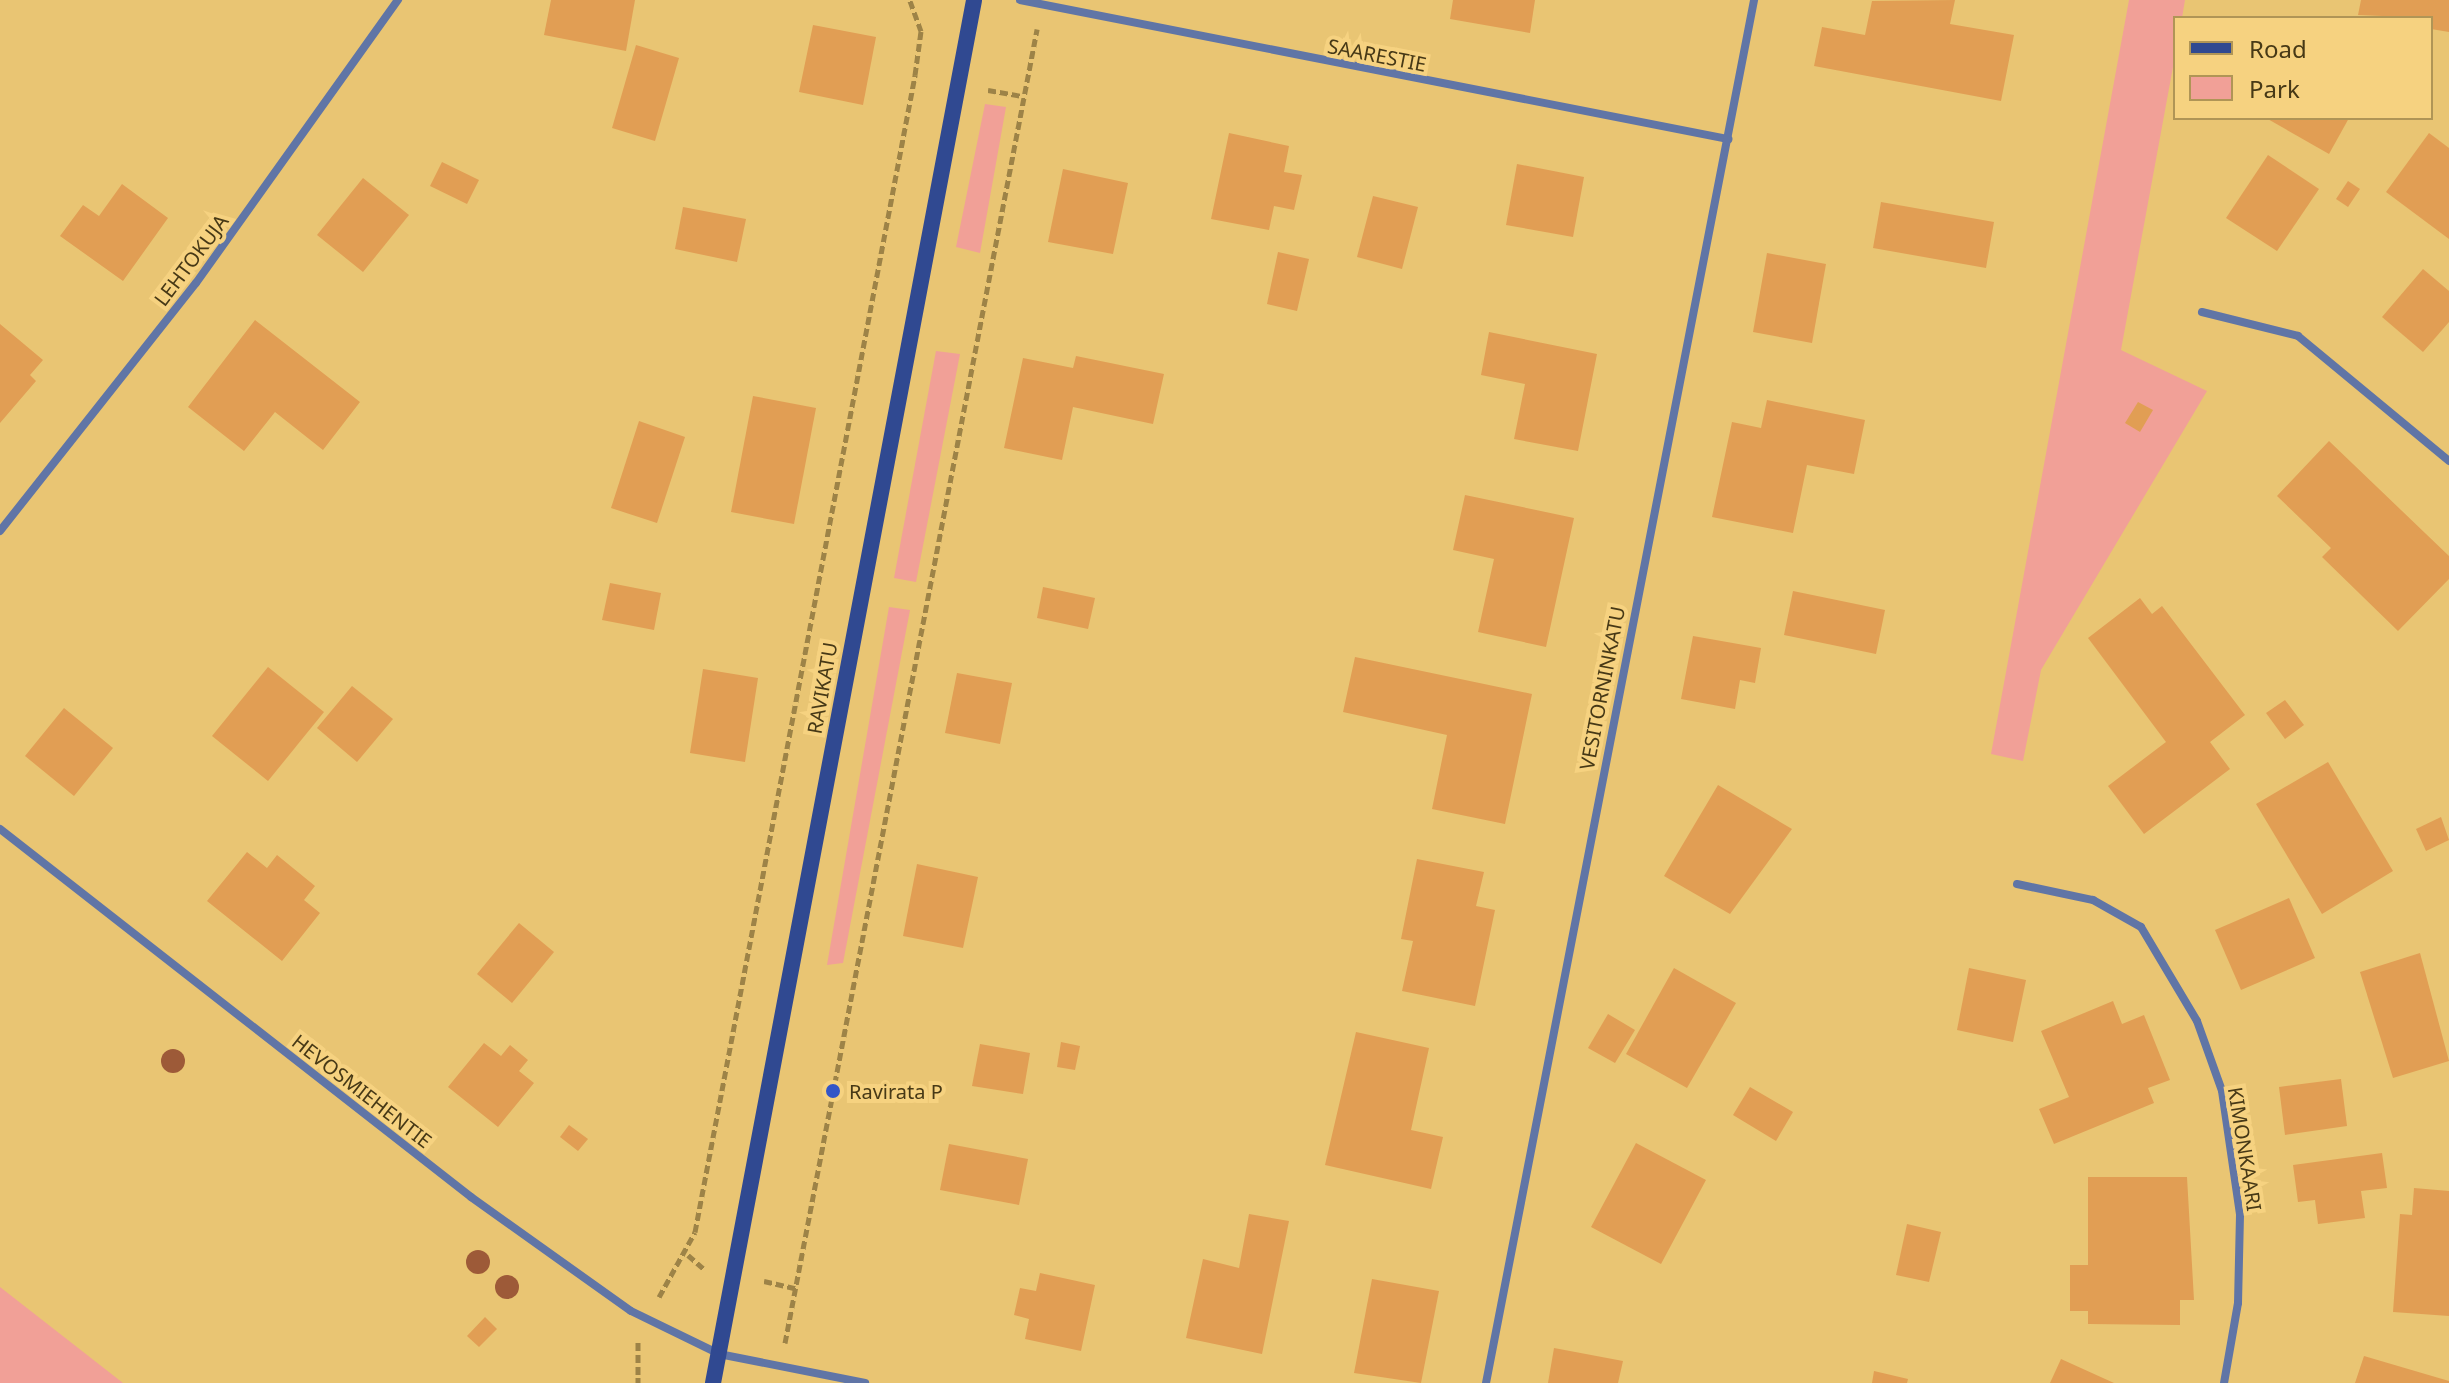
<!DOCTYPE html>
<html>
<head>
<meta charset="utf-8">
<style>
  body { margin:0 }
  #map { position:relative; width:2449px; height:1383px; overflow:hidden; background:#e9c573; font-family:"Noto Sans",sans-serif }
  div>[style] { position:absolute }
  .green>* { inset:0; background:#f1a097 }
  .building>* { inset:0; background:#e19e54 }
  .path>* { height:5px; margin-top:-2.5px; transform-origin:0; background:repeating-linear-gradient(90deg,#9d8347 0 8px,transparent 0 12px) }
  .street>* { height:8px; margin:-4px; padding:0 4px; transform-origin:4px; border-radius:4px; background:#6075a6 }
  .secondary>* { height:16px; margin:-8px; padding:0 8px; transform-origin:8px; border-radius:8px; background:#304991 }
  .trees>* { width:24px; height:24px; margin:-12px; border-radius:50%; background:#9d5a38 }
  .dots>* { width:22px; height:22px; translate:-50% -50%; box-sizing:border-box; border:4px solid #f6d280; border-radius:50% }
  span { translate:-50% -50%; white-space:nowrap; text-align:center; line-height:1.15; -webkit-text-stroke:8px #f6d280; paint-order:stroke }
  .street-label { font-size:20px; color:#473916 }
  .poi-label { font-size:20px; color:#473916 }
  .left { translate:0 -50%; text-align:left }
  .legend { position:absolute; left:2173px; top:16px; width:260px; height:104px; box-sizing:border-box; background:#f6d280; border:2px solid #b09556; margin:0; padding:10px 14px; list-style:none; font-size:24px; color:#473916 }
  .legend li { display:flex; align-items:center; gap:16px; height:40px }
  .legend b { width:40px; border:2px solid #b09556 }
</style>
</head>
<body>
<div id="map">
  <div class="green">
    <i style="clip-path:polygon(2129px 0,2185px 0,2182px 18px,2175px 18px,2175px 56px,2121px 350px,2207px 391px,2041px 670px,2023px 761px,1991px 754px)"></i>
    <i style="clip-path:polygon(985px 104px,1006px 107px,980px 253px,956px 247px)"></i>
    <i style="clip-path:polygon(936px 351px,960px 354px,916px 582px,894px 578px)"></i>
    <i style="clip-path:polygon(889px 607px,910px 610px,843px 963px,827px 965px)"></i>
    <i style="clip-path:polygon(0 1287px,123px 1383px,0 1383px)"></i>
  </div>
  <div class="building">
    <i style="clip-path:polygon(551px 0,635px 0,626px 51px,544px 35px)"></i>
    <i style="clip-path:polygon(1453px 0,1535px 0,1530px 33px,1450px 19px)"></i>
    <i style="clip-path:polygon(1955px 0,1950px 24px,2014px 35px,2001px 101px,1814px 66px,1822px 27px,1865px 35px,1872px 1px)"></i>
    <i style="clip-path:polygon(2361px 0,2449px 0,2449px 32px,2431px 29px,2431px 18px,2358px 15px)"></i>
    <i style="clip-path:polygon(813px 25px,876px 37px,863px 105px,799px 92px)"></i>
    <i style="clip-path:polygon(636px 45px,679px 58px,655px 141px,612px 128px)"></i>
    <i style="clip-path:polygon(2266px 118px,2349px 118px,2329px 154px)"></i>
    <i style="clip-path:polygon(1229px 133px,1289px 146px,1284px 172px,1302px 175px,1294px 210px,1274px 206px,1269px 230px,1211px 219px)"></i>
    <i style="clip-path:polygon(2429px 133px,2449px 148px,2449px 239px,2386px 192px)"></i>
    <i style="clip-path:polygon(2268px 155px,2319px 189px,2277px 251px,2226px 218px)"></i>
    <i style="clip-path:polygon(442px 162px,479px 180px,467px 204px,430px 186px)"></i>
    <i style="clip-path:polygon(1517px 164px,1584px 177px,1573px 237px,1506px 225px)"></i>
    <i style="clip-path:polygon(1063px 169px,1128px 183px,1113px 254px,1048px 242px)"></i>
    <i style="clip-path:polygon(363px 178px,409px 215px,363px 272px,317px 235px)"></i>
    <i style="clip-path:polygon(2348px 181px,2360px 189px,2348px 207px,2336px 199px)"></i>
    <i style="clip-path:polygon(122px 184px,168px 218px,123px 281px,60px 236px,83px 205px,99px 216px)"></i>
    <i style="clip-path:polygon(1373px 196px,1418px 207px,1402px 269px,1357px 257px)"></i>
    <i style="clip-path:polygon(1881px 202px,1994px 222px,1986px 268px,1873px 248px)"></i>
    <i style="clip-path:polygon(683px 207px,746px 219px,737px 262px,675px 249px)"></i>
    <i style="clip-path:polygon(1278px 252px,1309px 259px,1297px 311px,1267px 304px)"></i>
    <i style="clip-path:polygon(1767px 253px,1826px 264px,1812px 343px,1753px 332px)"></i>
    <i style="clip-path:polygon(2423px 269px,2449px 291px,2449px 322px,2423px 352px,2382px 317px)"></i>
    <i style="clip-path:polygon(255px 320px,360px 402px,323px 450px,275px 412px,244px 451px,188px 407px)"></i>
    <i style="clip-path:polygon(0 324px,43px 360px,30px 375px,36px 381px,0 423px)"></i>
    <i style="clip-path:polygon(1489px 332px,1597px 354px,1578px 451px,1514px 439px,1525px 384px,1481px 375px)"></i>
    <i style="clip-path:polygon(1076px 356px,1164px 374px,1153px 424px,1073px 407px,1062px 460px,1004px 448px,1023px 358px,1073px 368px)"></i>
    <i style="clip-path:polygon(753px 396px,816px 408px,794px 524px,731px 512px)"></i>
    <i style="clip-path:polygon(1767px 400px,1865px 420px,1854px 474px,1807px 465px,1793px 533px,1712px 517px,1732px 422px,1761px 428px)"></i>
    <i style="clip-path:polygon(2138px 402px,2153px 410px,2140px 432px,2125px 423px)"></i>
    <i style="clip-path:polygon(639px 421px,685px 437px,657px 523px,611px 508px)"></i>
    <i style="clip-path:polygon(2329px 441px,2449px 556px,2449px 579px,2398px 631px,2322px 557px,2331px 548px,2277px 496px)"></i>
    <i style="clip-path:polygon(1465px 495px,1574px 518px,1546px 647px,1478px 632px,1494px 559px,1453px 550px)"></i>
    <i style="clip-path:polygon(610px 583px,661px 593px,654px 630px,602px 620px)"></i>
    <i style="clip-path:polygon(1043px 587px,1095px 598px,1088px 629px,1037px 618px)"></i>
    <i style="clip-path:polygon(1793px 591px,1885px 610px,1876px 654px,1784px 635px)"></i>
    <i style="clip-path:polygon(2140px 598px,2152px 614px,2162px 606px,2245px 715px,2210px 742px,2230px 769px,2144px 834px,2108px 786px,2166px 742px,2088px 638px)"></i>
    <i style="clip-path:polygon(1693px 636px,1761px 648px,1755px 683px,1740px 680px,1735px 709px,1681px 699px)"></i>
    <i style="clip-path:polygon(1355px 657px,1532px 694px,1505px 824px,1432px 809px,1447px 735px,1343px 712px)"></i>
    <i style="clip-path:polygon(268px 667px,324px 712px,268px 781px,212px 736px)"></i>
    <i style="clip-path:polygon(703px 669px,758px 678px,745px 762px,690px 753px)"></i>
    <i style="clip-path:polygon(957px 673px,1012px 683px,1000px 744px,945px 733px)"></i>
    <i style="clip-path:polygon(352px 686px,393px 719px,357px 762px,317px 728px)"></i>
    <i style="clip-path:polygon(2285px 700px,2304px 725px,2285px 739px,2266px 713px)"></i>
    <i style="clip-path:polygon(64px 708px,113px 748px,74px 796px,25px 756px)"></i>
    <i style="clip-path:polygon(2328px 762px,2393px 871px,2322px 914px,2256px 804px)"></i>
    <i style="clip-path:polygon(1718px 785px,1792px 829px,1730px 914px,1664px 876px)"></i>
    <i style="clip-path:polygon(2441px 817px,2449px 840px,2426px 851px,2416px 829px)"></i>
    <i style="clip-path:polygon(247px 852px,267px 868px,277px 855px,315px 886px,304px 900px,320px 913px,282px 961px,207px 901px)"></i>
    <i style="clip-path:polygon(1417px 859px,1484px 872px,1476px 906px,1495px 910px,1475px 1006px,1402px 991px,1413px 941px,1401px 939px)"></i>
    <i style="clip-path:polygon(917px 864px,978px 877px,963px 948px,903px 936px)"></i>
    <i style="clip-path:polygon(2289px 898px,2315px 958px,2241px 990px,2215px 930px)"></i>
    <i style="clip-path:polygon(519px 923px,554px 952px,512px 1003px,477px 974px)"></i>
    <i style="clip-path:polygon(2420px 953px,2449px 1061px,2393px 1078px,2360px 972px)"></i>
    <i style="clip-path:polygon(1674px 968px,1736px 1003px,1687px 1088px,1626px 1054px)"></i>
    <i style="clip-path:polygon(1969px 968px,2026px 980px,2013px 1042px,1957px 1030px)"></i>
    <i style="clip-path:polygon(2113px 1001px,2122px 1024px,2144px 1015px,2170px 1080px,2148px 1088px,2154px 1103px,2054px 1144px,2039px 1109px,2069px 1097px,2041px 1031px)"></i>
    <i style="clip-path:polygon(1608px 1014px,1635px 1030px,1615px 1063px,1588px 1048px)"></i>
    <i style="clip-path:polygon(1356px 1032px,1429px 1048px,1411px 1130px,1443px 1137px,1431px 1189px,1325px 1165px)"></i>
    <i style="clip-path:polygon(1061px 1042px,1080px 1046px,1075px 1070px,1057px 1067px)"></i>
    <i style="clip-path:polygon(484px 1043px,501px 1056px,510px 1045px,528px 1060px,519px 1071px,534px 1083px,498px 1127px,448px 1087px)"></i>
    <i style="clip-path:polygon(980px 1044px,1030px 1053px,1023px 1094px,972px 1086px)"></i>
    <i style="clip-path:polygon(2341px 1079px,2347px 1126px,2285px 1135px,2279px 1087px)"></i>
    <i style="clip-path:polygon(1750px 1087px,1793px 1112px,1776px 1141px,1733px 1115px)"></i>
    <i style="clip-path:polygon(569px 1125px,588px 1139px,578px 1151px,560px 1137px)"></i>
    <i style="clip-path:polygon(1636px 1143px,1706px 1180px,1661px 1264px,1591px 1227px)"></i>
    <i style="clip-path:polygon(949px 1144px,1028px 1159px,1019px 1205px,940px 1190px)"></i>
    <i style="clip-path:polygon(2382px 1153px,2387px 1188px,2361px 1191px,2365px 1218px,2318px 1224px,2315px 1200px,2298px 1202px,2293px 1165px)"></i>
    <i style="clip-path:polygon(2088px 1177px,2187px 1177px,2194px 1300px,2180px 1300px,2180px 1325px,2088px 1324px,2088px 1311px,2070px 1311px,2070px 1265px,2088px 1265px)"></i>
    <i style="clip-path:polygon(2414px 1188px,2449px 1191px,2449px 1316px,2393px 1312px,2400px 1214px,2412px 1215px)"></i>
    <i style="clip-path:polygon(1249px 1214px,1289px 1221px,1262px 1354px,1186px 1338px,1203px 1259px,1239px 1268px)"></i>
    <i style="clip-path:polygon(1907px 1224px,1941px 1232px,1929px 1282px,1896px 1275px)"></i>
    <i style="clip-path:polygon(1040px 1273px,1095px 1285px,1081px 1351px,1025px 1339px,1029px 1319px,1014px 1315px,1020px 1288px,1036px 1291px)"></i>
    <i style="clip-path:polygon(1372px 1279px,1439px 1291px,1421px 1383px,1354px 1373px)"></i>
    <i style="clip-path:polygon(485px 1317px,497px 1329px,479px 1347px,467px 1336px)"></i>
    <i style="clip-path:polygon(1554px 1348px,1623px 1361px,1618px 1383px,1548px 1383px)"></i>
    <i style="clip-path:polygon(2364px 1356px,2449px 1381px,2449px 1383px,2355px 1383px)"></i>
    <i style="clip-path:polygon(2061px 1359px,2114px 1383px,2050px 1383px)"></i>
    <i style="clip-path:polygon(1874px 1371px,1908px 1379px,1907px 1383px,1872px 1383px)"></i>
  </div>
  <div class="path">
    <i style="left:988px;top:90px;width:34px;rotate:10deg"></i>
    <i style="left:688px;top:1255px;width:21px;rotate:41deg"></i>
    <i style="left:764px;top:1281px;width:32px;rotate:13deg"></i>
    <i style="left:659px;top:1297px;width:74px;rotate:-61deg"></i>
    <i style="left:695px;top:1232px;width:1178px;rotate:-79.23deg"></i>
    <i style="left:915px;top:75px;width:44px;rotate:-82.2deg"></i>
    <i style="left:921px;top:31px;width:33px;rotate:-110deg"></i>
    <i style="left:638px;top:1342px;width:41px;rotate:90deg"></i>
    <i style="left:785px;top:1343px;width:1338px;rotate:-79.14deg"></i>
  </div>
  <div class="street">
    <i style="left:1020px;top:0;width:722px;rotate:11.11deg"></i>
    <i style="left:2202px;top:312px;width:99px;rotate:14deg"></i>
    <i style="left:2298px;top:336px;width:196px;rotate:39.6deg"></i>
    <i style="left:0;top:531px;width:316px;rotate:-51.7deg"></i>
    <i style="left:196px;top:283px;width:348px;rotate:-54.5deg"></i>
    <i style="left:0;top:829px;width:598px;rotate:38deg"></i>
    <i style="left:471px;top:1197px;width:196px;rotate:35.5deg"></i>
    <i style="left:631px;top:1311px;width:98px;rotate:26deg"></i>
    <i style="left:719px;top:1354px;width:149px;rotate:11.2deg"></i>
    <i style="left:2017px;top:884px;width:78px;rotate:11.9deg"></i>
    <i style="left:2093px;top:900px;width:55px;rotate:29.4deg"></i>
    <i style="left:2141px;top:927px;width:109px;rotate:59.2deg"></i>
    <i style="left:2197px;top:1021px;width:74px;rotate:70.3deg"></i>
    <i style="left:2222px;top:1091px;width:125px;rotate:81.7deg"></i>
    <i style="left:2240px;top:1215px;width:88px;rotate:91.3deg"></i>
    <i style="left:2238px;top:1303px;width:81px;rotate:99.9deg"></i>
    <i style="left:1486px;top:1383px;width:1409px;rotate:-79.03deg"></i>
  </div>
  <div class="secondary">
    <i style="left:713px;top:1383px;width:1407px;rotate:-79.31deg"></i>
  </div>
  <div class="trees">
    <i style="left:173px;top:1061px"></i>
    <i style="left:478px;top:1262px"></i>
    <i style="left:507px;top:1287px"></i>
  </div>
  <div class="dots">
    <i style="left:833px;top:1091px;background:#3456c7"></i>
  </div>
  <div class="street-label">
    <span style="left:1377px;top:55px;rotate:11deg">SAARESTIE</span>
    <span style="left:191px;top:260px;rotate:-53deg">LEHTOKUJA</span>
    <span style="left:822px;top:688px;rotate:-80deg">RAVIKATU</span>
    <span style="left:1602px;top:688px;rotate:-79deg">VESITORNINKATU</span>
    <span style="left:362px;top:1091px;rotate:38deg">HEVOSMIEHENTIE</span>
    <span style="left:2245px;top:1149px;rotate:81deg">KIMONKAARI</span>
  </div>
  <div class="poi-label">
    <span class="left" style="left:849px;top:1091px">Ravirata P</span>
  </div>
  <ul class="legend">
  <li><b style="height:10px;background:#304991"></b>Road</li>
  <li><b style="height:22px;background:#f1a097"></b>Park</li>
  </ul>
</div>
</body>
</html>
